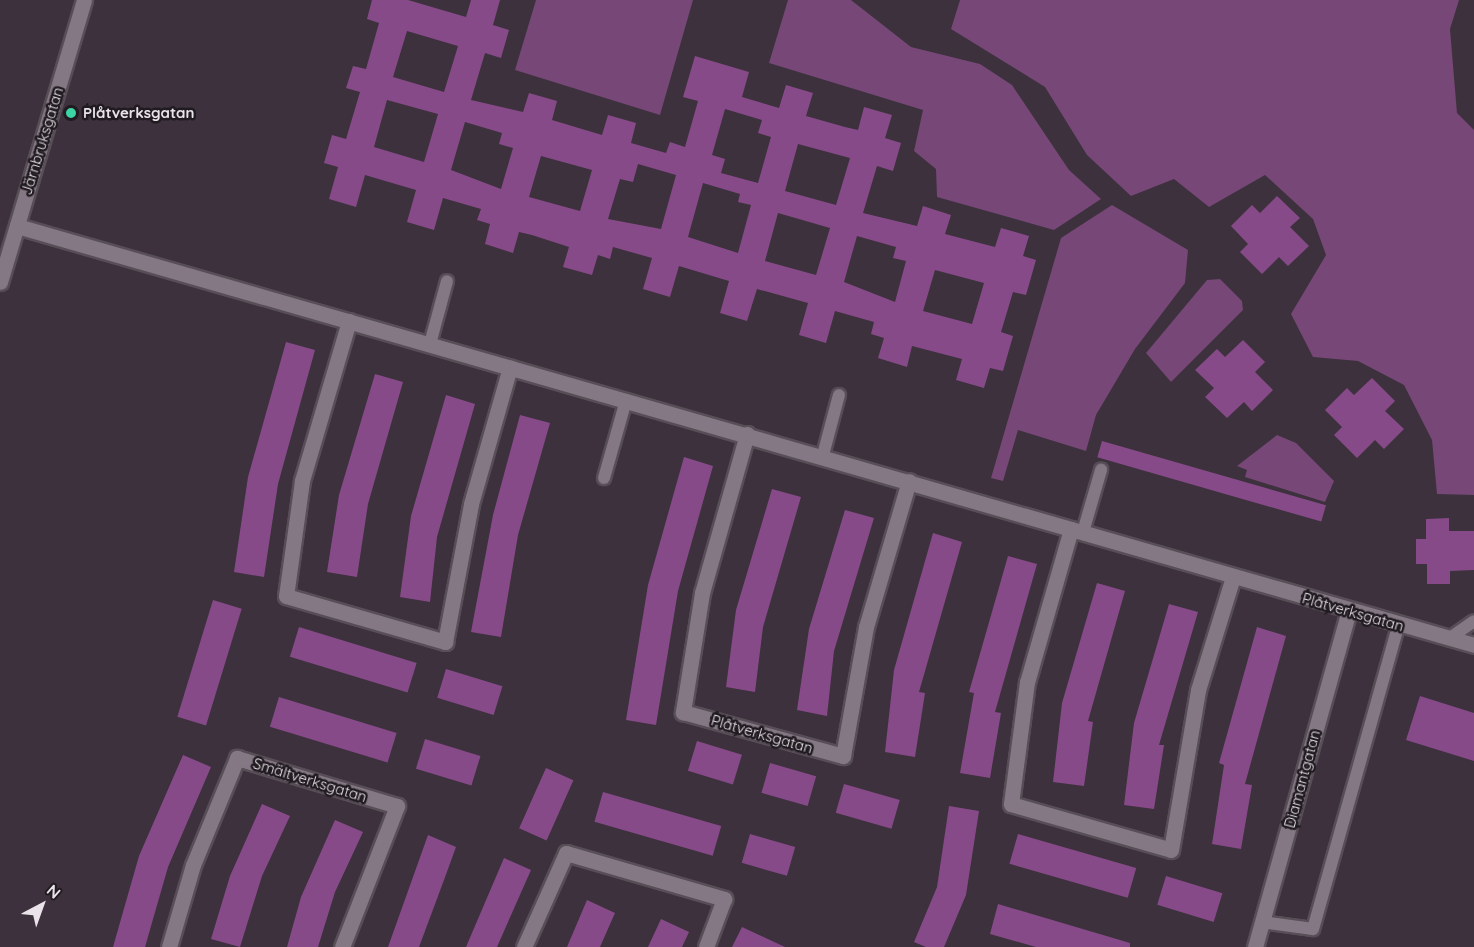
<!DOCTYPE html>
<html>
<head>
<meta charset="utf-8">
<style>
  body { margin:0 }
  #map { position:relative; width:1474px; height:947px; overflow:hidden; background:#3c313c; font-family:Quicksand,sans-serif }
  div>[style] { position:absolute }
  .green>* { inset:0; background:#764777 }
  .building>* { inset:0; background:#874a89; transform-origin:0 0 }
  .roads { filter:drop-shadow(2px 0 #574e57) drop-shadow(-2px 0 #574e57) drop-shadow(0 2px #574e57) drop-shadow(0 -2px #574e57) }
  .service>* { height:12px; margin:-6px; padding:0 6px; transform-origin:6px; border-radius:6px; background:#857885 }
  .minor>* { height:15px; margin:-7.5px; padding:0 7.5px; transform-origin:7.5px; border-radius:7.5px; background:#857885 }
  .tertiary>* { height:15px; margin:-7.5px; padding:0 7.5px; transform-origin:7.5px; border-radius:7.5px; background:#857885 }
  .dots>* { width:16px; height:16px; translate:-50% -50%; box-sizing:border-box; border:3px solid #201b20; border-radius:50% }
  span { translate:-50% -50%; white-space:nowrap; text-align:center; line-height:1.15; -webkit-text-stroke:5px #201b20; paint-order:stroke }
  .poi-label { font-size:15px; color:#eae3ea; font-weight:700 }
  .left { translate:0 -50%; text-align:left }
  .street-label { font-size:15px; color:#eae3ea }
  .north { position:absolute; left:12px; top:875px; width:60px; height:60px; -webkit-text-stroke:4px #201b20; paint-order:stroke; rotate:41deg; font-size:16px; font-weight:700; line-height:24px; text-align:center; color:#eae3ea }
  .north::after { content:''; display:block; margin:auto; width:21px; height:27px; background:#eae3ea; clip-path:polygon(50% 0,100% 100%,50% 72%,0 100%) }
</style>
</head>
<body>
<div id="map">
  <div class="green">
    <i style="clip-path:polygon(536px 0,693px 0,660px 115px,515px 70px)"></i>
    <i style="clip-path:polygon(788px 0,851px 0,911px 47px,980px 64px,1012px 85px,1069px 170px,1101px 199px,1054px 230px,937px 197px,936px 169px,914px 151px,923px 110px,769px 63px)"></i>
    <i style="clip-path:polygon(960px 0,1459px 0,1450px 29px,1457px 113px,1474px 130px,1474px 495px,1437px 494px,1432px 440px,1404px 385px,1358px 361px,1313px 357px,1291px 314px,1326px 255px,1313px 219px,1265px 175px,1209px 207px,1174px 179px,1131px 196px,1087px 155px,1045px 87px,951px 29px)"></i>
    <i style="clip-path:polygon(1112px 205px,1188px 250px,1185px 283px,1135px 349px,1096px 415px,1086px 451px,1018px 430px,1003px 481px,991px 478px,1061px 238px)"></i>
    <i style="clip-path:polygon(1220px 279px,1242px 301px,1243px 310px,1171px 382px,1146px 353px,1207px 280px)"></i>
    <i style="clip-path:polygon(1277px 435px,1296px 443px,1334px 481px,1325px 502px,1245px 477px,1247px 470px,1237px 466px)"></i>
  </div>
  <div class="building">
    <i style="clip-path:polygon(evenodd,372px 0,408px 0,466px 17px,471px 0,500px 0,493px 25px,509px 30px,501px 58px,485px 53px,471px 100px,523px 112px,529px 93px,557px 101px,552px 120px,602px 135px,608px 115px,636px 123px,631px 143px,666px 153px,670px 142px,685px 147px,698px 101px,683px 97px,695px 56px,749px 72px,742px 97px,779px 108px,786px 85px,813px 93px,806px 116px,845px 127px,858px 130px,864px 107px,892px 115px,885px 138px,901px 143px,893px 171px,877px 166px,863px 213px,917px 226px,923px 206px,951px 215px,945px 234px,995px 247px,1001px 228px,1029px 236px,1023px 256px,1036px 260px,1026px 295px,1013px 292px,1001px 332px,1013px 336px,1003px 371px,990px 368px,984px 388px,956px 380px,962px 359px,912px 346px,907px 367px,878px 358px,884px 338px,871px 334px,874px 322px,835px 311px,826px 343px,799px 335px,808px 303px,757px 289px,747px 321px,720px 313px,729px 281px,679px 266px,670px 297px,643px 289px,652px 258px,613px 247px,610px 259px,598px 255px,592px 275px,563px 267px,569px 247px,532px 235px,519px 232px,513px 253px,485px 244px,490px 224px,477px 220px,481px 209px,443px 198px,434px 230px,407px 222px,416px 190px,365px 175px,356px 207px,329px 199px,338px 167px,324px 163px,332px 135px,346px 139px,360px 92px,346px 88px,353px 66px,366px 69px,379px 23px,367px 19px,372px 0,407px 31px,458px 46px,444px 92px,393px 77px,407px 31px,372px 0,387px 100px,438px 114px,424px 162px,374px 147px,387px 100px,372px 0,725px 109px,762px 120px,758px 133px,771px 137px,758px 183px,721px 173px,725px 159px,712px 155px,725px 109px,372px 0,465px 122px,502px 133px,499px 144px,513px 148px,501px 189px,451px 170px,465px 122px,372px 0,798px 144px,850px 158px,836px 205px,785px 191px,798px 144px,372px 0,541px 156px,592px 170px,580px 211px,529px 197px,541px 156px,372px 0,638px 164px,676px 175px,661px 229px,608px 219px,620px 179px,633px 182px,638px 164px,372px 0,703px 183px,740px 194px,738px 202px,751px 205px,738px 253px,688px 237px,703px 183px,372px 0,778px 213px,830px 228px,816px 275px,765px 261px,778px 213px,372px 0,857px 236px,896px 247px,893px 258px,906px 261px,895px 302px,844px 282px,857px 236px,372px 0,935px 270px,984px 283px,972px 324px,923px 311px,935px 270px)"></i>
    <i style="clip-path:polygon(1277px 196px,1300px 218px,1290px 227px,1309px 246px,1288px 266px,1279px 257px,1262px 274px,1240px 252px,1248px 244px,1231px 226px,1252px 205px,1260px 213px)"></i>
    <i style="clip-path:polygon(1243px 340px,1265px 362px,1255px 372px,1273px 390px,1252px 411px,1244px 402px,1227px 418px,1205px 397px,1214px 388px,1195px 370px,1217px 349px,1225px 357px)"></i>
    <i style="clip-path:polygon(286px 342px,315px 350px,278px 484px,264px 577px,234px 572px,248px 477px)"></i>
    <i style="clip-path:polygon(375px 374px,403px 382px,368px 504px,357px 577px,327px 572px,339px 495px)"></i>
    <i style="clip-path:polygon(1372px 378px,1395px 401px,1385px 411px,1404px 429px,1384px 449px,1375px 440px,1357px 458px,1334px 435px,1342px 427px,1325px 410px,1347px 388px,1354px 395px)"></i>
    <i style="clip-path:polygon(446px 395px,475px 404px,437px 537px,430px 602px,400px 597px,411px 516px)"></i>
    <i style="clip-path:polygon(520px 415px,550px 423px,518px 535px,501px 637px,471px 632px,493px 515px)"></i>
    <i style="left:1102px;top:441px;width:233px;height:17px;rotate:16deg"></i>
    <i style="clip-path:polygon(684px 457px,713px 466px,678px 591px,656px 725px,626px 720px,648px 585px)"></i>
    <i style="clip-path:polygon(772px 489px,801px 497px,763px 627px,755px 692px,726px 687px,736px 610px)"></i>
    <i style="clip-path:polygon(845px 510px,874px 518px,834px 651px,827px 716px,797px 710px,809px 629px)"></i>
    <i style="clip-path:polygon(1449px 518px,1449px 531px,1474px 531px,1474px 570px,1450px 571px,1450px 584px,1427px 584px,1427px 564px,1416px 564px,1416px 539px,1426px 539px,1426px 519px)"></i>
    <i style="clip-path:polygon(933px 533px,962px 542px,919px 692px,925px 693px,915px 757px,885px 752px,894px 670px)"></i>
    <i style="clip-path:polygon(1008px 556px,1037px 564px,995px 712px,1001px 713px,990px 778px,960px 773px,974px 693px,969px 692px)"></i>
    <i style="clip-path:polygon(1097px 583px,1125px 591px,1088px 721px,1093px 722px,1084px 786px,1053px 782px,1062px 703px)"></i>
    <i style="left:213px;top:600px;width:30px;height:122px;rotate:17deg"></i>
    <i style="clip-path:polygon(1169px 604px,1198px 612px,1159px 745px,1164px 745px,1154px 809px,1124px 805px,1134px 723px)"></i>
    <i style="left:299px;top:627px;width:123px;height:31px;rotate:17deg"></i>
    <i style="clip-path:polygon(1257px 627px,1286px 636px,1245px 784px,1252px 785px,1241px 849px,1212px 844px,1224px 765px,1219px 763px)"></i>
    <i style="left:446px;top:669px;width:59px;height:30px;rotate:17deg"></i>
    <i style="clip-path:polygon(1420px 696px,1474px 713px,1474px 761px,1406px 740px)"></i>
    <i style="left:279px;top:697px;width:123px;height:31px;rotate:17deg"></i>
    <i style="left:425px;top:739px;width:58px;height:31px;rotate:17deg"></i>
    <i style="left:697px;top:741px;width:47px;height:31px;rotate:17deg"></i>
    <i style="clip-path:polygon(183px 755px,211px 767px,168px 867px,145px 947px,113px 947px,139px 856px)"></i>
    <i style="left:770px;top:763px;width:48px;height:31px;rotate:16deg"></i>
    <i style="left:546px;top:768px;width:30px;height:66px;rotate:24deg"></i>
    <i style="left:844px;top:784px;width:58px;height:30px;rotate:16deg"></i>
    <i style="left:603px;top:792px;width:123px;height:31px;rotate:16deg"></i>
    <i style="clip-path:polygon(262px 804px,290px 816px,262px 876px,240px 947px,211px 939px,230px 876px)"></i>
    <i style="clip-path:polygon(949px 806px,979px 811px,966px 895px,944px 947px,926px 947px,914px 942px,937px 887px)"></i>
    <i style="clip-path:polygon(335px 820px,363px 832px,335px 892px,318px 947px,287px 947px,301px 897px)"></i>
    <i style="left:750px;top:834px;width:47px;height:30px;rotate:16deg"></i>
    <i style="left:1018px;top:834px;width:123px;height:31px;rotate:16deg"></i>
    <i style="clip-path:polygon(428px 835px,456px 847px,444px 880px,419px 947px,388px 947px)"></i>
    <i style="clip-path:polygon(504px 858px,531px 870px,497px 947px,466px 947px)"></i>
    <i style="left:1166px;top:876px;width:59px;height:30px;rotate:17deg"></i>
    <i style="clip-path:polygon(587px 900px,615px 913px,600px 947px,567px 947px)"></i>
    <i style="clip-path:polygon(998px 904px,1130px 943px,1130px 947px,1036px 947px,990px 934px)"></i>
    <i style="clip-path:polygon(661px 919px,689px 932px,682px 947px,648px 947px)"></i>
    <i style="clip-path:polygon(742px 927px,785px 947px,732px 947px)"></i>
  </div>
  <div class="roads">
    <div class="service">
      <i style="left:430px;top:344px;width:65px;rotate:-74.9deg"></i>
      <i style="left:823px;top:455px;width:62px;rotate:-75.1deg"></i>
      <i style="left:604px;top:478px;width:81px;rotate:-74.2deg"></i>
      <i style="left:1083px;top:532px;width:65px;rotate:-73.8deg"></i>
      <i style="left:1450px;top:638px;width:29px;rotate:-35deg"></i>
      <i style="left:1262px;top:922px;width:51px;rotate:7.8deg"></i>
      <i style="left:1313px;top:929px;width:317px;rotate:-74.3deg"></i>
    </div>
    <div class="minor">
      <i style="left:17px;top:226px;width:1516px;rotate:16.04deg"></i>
      <i style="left:349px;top:321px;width:167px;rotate:106.4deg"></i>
      <i style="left:302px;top:481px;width:116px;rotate:97.9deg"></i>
      <i style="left:286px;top:596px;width:166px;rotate:16.1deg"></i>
      <i style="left:445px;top:642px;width:140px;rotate:-79.3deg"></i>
      <i style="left:471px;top:504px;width:142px;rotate:-74.1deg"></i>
      <i style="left:747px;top:434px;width:165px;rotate:105.8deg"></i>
      <i style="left:702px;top:593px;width:121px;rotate:99.1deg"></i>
      <i style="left:683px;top:712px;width:166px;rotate:15.4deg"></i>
      <i style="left:843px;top:756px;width:131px;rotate:-79.9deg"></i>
      <i style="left:866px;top:627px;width:152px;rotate:-73.6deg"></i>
      <i style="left:1071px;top:529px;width:159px;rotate:106deg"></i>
      <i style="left:1027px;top:682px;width:123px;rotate:97.5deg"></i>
      <i style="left:1011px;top:804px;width:166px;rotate:16deg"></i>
      <i style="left:1171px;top:850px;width:162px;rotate:-80.4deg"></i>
      <i style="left:1198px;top:690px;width:118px;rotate:-72.8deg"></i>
      <i style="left:169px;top:947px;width:85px;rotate:-73.7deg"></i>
      <i style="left:193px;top:865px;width:116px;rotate:-67.6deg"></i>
      <i style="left:237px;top:758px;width:167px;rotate:16.7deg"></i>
      <i style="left:397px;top:806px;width:151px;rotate:111.3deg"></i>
      <i style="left:524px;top:947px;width:103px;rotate:-65.9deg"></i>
      <i style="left:566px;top:853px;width:165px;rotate:16.2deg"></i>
      <i style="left:724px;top:899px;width:51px;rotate:110.6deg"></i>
      <i style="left:1255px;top:947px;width:349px;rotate:-74.4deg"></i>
    </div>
    <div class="tertiary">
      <i style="left:0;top:282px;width:294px;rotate:-73.4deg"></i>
    </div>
  </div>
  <div class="dots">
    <i style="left:71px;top:113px;background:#3cd4a4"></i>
  </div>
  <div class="poi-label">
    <span class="left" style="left:83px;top:113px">Plåtverksgatan</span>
  </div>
  <div class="street-label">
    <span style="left:42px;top:141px;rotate:-73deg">Järnbruksgatan</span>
    <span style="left:1353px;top:612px;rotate:16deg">Plåtverksgatan</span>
    <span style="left:762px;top:734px;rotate:16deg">Plåtverksgatan</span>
    <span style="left:1302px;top:779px;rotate:-75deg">Diamantgatan</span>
    <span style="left:310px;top:780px;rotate:17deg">Smältverksgatan</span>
  </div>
  <div class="north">N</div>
</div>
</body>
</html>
